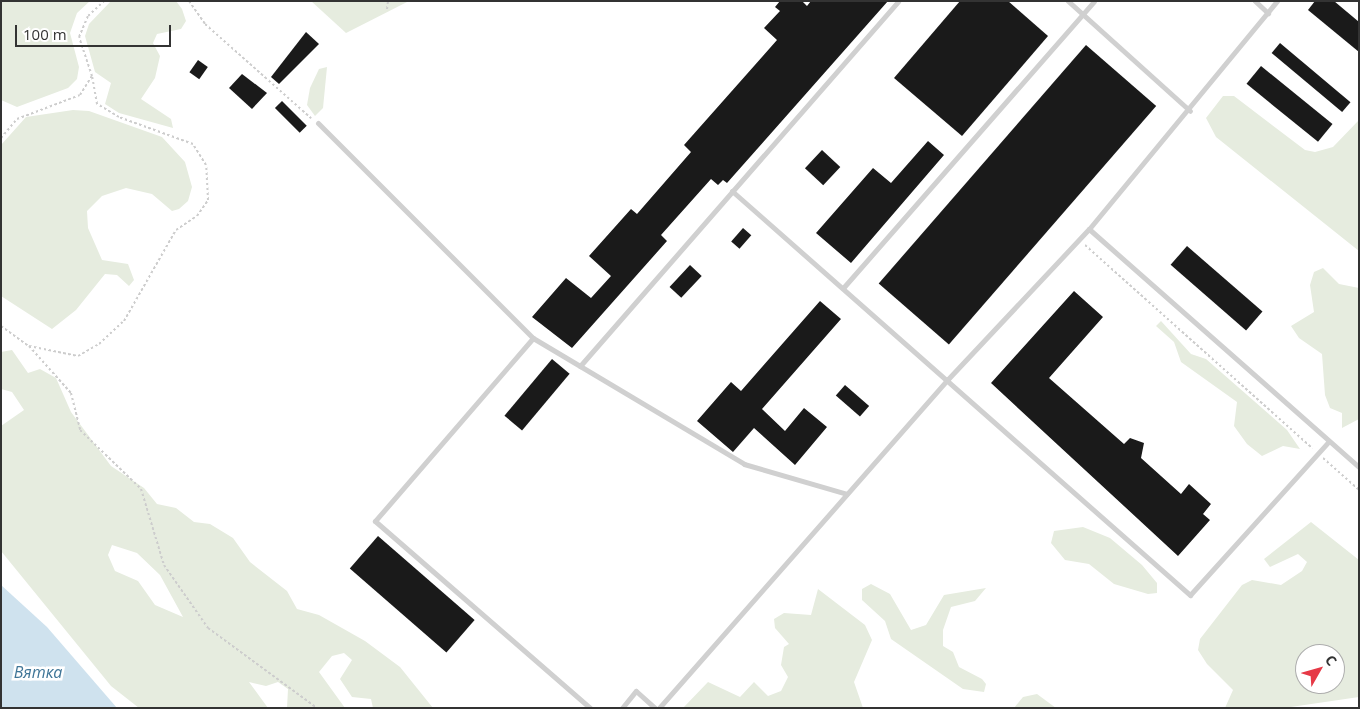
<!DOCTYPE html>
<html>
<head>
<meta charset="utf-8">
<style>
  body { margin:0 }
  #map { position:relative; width:1360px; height:709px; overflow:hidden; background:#fff; font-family:"Open Sans",sans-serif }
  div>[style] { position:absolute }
  .green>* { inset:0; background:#e6ecdf }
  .water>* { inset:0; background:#cfe2ee }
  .building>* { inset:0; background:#1a1a1a; transform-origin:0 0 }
  .path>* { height:2px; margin-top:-1px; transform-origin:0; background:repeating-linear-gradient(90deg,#cdcdcd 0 2.5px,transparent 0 5px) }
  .lane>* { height:5px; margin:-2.5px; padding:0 2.5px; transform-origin:2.5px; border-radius:2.5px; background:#d0d0d0 }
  span { translate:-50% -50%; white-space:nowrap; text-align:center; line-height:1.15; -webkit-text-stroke:5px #fff; paint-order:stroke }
  .water-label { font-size:16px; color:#3f7597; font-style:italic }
  .frame { position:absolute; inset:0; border:2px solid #333; pointer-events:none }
  .north { position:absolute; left:1295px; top:644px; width:50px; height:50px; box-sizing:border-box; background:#fff; border:1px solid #adadad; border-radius:50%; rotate:52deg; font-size:14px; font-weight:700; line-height:20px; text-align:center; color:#333 }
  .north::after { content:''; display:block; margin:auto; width:18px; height:22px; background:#e63946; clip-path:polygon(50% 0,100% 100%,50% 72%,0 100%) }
  .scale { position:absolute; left:15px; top:25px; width:156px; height:22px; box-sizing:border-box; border:2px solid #333; border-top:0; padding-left:6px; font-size:15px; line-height:18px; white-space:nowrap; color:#333; -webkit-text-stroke:4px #fff; paint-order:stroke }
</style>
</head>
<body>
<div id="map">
  <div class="green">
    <i style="clip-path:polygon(1px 1px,90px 1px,77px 13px,70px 33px,79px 67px,77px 79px,68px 88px,17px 107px,1px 100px)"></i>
    <i style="clip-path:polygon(111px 1px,176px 1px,182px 9px,186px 21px,181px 29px,157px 34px,153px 43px,160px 56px,155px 78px,141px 99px,171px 119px,173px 128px,119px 113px,105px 104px,111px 83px,95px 72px,85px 36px,89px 24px)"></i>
    <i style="clip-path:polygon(311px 1px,409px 1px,346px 33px)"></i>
    <i style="clip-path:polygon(327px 67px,323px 108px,315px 116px,307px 105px,310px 88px,319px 69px)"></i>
    <i style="clip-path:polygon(1223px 96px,1234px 96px,1305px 150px,1315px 152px,1333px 147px,1359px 120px,1359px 251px,1216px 137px,1206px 118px)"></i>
    <i style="clip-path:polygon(73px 110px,89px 111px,162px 137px,185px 162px,192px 187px,188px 201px,179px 209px,172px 211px,152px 194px,126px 188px,102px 196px,87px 211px,88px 228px,102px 260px,128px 264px,134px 280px,129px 286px,117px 275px,105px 274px,76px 310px,52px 329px,1px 296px,1px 145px,26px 117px)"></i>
    <i style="clip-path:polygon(1323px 268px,1339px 284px,1359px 288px,1359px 419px,1342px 428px,1342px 413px,1330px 408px,1325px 395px,1322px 354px,1299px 338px,1291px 326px,1314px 312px,1310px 285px,1314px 272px)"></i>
    <i style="clip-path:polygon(1161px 321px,1191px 354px,1206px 359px,1287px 430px,1300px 449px,1283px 446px,1262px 456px,1247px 444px,1234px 426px,1237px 402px,1181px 362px,1174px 342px,1156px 326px)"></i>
    <i style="clip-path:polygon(evenodd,12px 350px,28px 373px,40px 369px,56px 378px,71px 412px,111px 466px,144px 488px,157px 504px,176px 508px,194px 522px,210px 524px,233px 538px,250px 562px,287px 591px,297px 609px,319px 615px,365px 641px,400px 667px,433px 708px,373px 708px,371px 699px,352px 697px,340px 679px,352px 660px,344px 653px,332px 656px,319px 672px,345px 708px,287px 708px,288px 689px,278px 682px,266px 686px,249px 682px,268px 708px,139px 708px,111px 686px,1px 551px,1px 426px,24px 410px,12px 392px,1px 389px,1px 352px,12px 350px,112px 545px,137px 553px,160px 575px,183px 617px,155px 605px,138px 581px,115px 571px,108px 555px,112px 545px)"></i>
    <i style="clip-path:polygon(evenodd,1311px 522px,1359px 560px,1359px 697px,1284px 708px,1225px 708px,1233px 690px,1207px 664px,1198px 650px,1200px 639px,1242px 585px,1252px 580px,1281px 585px,1302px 571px,1307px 562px,1298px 554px,1270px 567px,1264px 559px,1311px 522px,1305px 654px,1335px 654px,1335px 684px,1305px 684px,1305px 654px)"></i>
    <i style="clip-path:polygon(1083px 527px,1110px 538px,1142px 565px,1157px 583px,1157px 593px,1148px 594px,1114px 584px,1089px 564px,1065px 560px,1051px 543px,1054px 531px)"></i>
    <i style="clip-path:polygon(871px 584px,890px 594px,911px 630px,926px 625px,944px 595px,986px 588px,975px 601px,951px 607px,943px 630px,943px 646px,953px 652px,959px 667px,982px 679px,986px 684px,984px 692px,963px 689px,891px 639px,885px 621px,862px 600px,862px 589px)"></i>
    <i style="clip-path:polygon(818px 589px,865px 625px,872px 640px,854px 682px,863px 708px,683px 708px,708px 682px,740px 697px,754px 682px,768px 696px,781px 691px,788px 677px,781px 665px,784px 647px,789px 644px,775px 628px,774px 619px,784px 613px,811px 615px)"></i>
    <i style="clip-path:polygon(1037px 694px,1056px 708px,1014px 708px,1023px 697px)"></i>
  </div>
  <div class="water">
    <i style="clip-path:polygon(1px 585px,47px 627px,117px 708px,1px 708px)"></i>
  </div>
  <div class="building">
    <i style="clip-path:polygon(780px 1px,802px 1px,807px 6px,811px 1px,888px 1px,727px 183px,723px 180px,718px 185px,711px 179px,661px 235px,667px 241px,572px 348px,532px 317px,566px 278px,591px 298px,611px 276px,589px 256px,631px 209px,637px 214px,691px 152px,684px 145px,777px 40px,764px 28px,780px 11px,775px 7px)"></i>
    <i style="clip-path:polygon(960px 1px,1008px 1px,1048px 36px,962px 136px,894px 78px)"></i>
    <i style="clip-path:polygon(1315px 1px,1334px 1px,1359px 22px,1359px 52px,1308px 10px)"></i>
    <i style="clip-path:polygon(306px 32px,319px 44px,279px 84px,271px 77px)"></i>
    <i style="left:1280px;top:43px;width:92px;height:13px;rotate:40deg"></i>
    <i style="left:1086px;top:45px;width:93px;height:316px;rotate:41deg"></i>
    <i style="left:198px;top:60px;width:12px;height:15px;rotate:35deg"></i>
    <i style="left:1261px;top:66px;width:92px;height:23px;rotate:39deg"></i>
    <i style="clip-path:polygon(242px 74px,267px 93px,252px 109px,229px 88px)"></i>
    <i style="left:282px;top:101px;width:35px;height:10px;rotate:45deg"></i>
    <i style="clip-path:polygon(928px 141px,944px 155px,851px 263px,816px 233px,873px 168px,891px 183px)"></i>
    <i style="left:822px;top:150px;width:25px;height:25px;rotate:43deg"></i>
    <i style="left:743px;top:228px;width:11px;height:18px;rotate:41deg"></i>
    <i style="left:1187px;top:246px;width:100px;height:25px;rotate:41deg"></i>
    <i style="left:690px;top:265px;width:16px;height:30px;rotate:43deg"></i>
    <i style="clip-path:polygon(1074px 291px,1103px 317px,1049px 378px,1124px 444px,1130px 438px,1144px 443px,1141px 458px,1181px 494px,1189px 484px,1211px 504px,1203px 514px,1210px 520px,1178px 556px,991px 383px)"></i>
    <i style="clip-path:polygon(820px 301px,841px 319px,762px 409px,785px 431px,804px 408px,827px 427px,795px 465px,754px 428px,733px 452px,697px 421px,731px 382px,741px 391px)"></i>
    <i style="left:552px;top:359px;width:23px;height:74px;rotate:40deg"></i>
    <i style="left:845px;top:385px;width:32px;height:14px;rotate:41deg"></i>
    <i style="left:378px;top:536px;width:128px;height:43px;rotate:41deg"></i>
  </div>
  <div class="path">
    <i style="left:189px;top:1px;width:28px;rotate:55deg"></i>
    <i style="left:205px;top:24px;width:142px;rotate:41.6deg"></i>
    <i style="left:387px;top:9px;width:8px;rotate:-83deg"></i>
    <i style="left:1px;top:138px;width:25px;rotate:-50deg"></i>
    <i style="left:17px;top:119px;width:67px;rotate:-20.9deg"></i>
    <i style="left:80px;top:95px;width:22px;rotate:-58deg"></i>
    <i style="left:92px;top:76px;width:41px;rotate:-108.4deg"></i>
    <i style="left:79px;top:37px;width:23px;rotate:-67deg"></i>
    <i style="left:88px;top:16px;width:22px;rotate:-43deg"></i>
    <i style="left:1085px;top:245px;width:305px;rotate:41.8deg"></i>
    <i style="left:1px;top:326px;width:34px;rotate:36deg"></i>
    <i style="left:29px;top:346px;width:63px;rotate:48.2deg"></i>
    <i style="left:71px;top:393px;width:38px;rotate:76deg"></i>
    <i style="left:80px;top:430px;width:85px;rotate:44deg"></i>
    <i style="left:141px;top:489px;width:79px;rotate:73.2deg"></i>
    <i style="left:164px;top:565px;width:77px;rotate:55.1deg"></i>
    <i style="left:208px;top:628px;width:135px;rotate:36.3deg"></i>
    <i style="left:29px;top:346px;width:50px;rotate:11.5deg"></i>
    <i style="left:78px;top:356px;width:24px;rotate:-30deg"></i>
    <i style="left:99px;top:344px;width:34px;rotate:-43deg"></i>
    <i style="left:124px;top:321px;width:105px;rotate:-60.3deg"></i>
    <i style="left:176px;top:230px;width:25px;rotate:-34deg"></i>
    <i style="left:197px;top:216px;width:19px;rotate:-55deg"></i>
    <i style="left:208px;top:200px;width:35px;rotate:-93deg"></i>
    <i style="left:206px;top:165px;width:25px;rotate:-122deg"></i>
    <i style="left:193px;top:144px;width:79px;rotate:-160deg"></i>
    <i style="left:119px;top:117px;width:26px;rotate:-149deg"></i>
    <i style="left:97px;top:104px;width:28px;rotate:-100deg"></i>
    <i style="left:1323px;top:458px;width:48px;rotate:41.6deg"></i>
  </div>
  <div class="lane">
    <i style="left:1068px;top:1px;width:164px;rotate:42deg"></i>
    <i style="left:1255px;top:1px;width:18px;rotate:43deg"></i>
    <i style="left:318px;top:123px;width:304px;rotate:45deg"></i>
    <i style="left:533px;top:338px;width:246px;rotate:30.8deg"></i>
    <i style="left:744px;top:464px;width:107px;rotate:16.2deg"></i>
    <i style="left:732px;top:191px;width:611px;rotate:41.42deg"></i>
    <i style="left:1190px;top:595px;width:207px;rotate:-47.9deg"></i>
    <i style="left:1089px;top:229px;width:360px;rotate:41.4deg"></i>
    <i style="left:843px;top:288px;width:381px;rotate:-48.8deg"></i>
    <i style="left:533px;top:338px;width:242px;rotate:130.8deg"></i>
    <i style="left:375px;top:521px;width:285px;rotate:41deg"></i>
    <i style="left:580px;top:366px;width:484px;rotate:-48.9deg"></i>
    <i style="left:622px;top:708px;width:22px;rotate:-51deg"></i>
    <i style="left:636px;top:691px;width:25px;rotate:42deg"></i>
    <i style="left:659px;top:708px;width:438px;rotate:-48.7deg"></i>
    <i style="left:948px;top:379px;width:206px;rotate:-46.8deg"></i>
    <i style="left:1089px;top:229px;width:296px;rotate:-50.5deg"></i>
  </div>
  <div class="water-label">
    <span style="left:38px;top:672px">Вятка</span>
  </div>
  <div class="frame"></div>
  <div class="north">С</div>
  <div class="scale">100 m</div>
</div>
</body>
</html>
